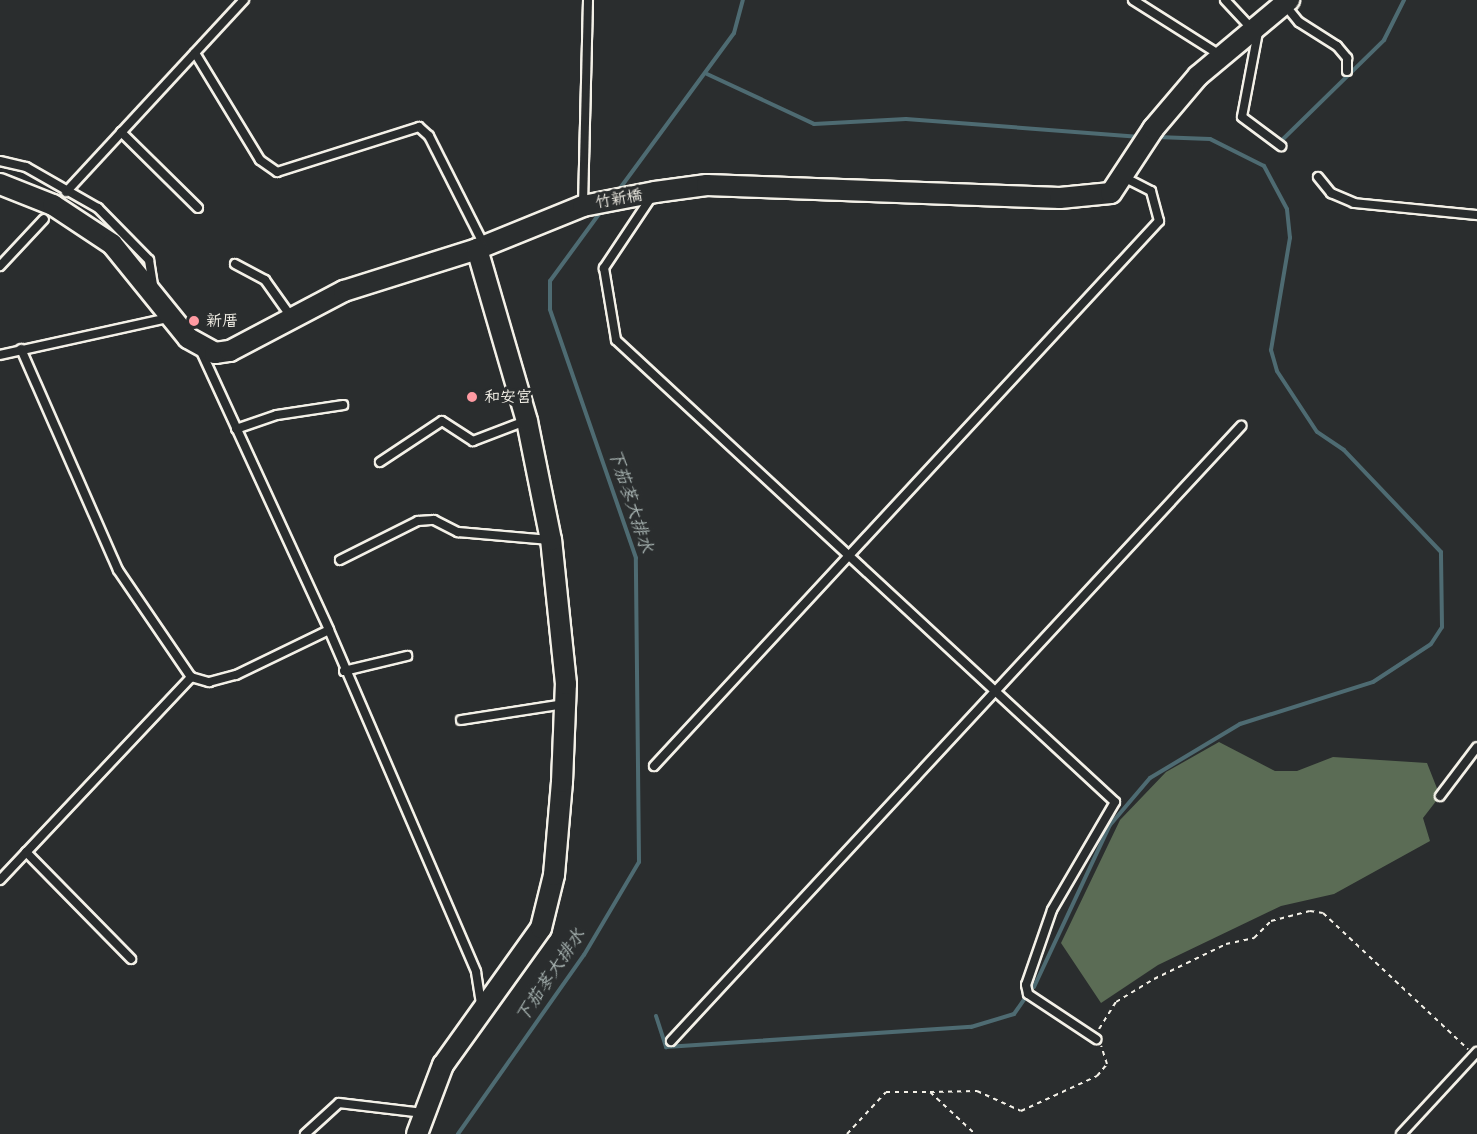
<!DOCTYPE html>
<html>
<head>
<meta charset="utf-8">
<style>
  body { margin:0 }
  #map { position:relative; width:1477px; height:1134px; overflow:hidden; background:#2a2d2e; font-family:Pangolin,"LXGW WenKai TC",sans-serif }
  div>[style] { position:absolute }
  .green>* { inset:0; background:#5b6c55 }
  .stream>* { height:4px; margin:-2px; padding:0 2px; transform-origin:2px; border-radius:2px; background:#4e6b72 }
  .path>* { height:2px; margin-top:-1px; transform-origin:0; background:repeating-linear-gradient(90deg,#f4f1e8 0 4.5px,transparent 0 9px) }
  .roads { filter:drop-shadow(2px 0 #f4f1e8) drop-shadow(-2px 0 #f4f1e8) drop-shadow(0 2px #f4f1e8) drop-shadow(0 -2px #f4f1e8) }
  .service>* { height:8px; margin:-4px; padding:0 4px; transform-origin:4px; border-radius:4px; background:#2a2d2e }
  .tertiary>* { height:20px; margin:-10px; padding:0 10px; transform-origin:10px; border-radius:10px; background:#2a2d2e }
  .dots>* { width:16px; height:16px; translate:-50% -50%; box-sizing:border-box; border:3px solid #2a2d2e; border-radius:50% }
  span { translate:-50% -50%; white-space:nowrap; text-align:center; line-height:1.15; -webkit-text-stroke:6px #2a2d2e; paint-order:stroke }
  .street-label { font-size:16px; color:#f4f1e8 }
  .poi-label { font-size:16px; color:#f4f1e8 }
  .left { translate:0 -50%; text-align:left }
  .water-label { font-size:18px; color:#a9b5b3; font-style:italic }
</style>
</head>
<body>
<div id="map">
  <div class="green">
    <i style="clip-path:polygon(1219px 742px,1275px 771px,1297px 771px,1333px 757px,1427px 763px,1440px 796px,1423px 818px,1430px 841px,1334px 894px,1281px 906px,1158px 965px,1101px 1003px,1061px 943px,1120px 820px,1166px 772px)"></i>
  </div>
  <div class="stream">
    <i style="left:707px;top:74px;width:118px;rotate:25deg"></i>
    <i style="left:814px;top:124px;width:92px;rotate:-3.1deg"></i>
    <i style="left:906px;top:119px;width:235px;rotate:4.4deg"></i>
    <i style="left:1280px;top:142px;width:146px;rotate:-44.4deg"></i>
    <i style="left:1384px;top:40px;width:45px;rotate:-63.4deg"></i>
    <i style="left:618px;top:191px;width:196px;rotate:-53.7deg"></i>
    <i style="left:734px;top:33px;width:34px;rotate:-75deg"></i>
    <i style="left:1034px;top:987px;width:179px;rotate:-64.9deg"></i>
    <i style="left:1110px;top:825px;width:62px;rotate:-49.6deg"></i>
    <i style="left:1150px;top:778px;width:105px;rotate:-31deg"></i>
    <i style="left:1240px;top:724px;width:139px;rotate:-17.5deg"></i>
    <i style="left:1373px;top:682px;width:69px;rotate:-33.2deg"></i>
    <i style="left:1431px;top:644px;width:20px;rotate:-57deg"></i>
    <i style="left:1442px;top:627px;width:75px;rotate:-90.8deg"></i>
    <i style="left:1441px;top:552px;width:141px;rotate:-133.6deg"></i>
    <i style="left:1344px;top:450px;width:32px;rotate:-146deg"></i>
    <i style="left:1317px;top:432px;width:73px;rotate:-123.3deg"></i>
    <i style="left:1277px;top:371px;width:22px;rotate:-106deg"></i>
    <i style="left:1271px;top:350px;width:114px;rotate:-80.4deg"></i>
    <i style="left:1290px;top:238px;width:29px;rotate:-96deg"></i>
    <i style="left:1287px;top:209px;width:49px;rotate:-118.1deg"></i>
    <i style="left:1264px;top:166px;width:60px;rotate:-153.4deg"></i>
    <i style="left:1210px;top:139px;width:53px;rotate:-177.8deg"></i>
    <i style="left:656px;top:1016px;width:33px;rotate:72deg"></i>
    <i style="left:666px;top:1047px;width:306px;rotate:-3.8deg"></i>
    <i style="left:971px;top:1027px;width:45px;rotate:-16.8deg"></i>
    <i style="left:1014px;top:1014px;width:19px;rotate:-55deg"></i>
    <i style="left:458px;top:1134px;width:219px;rotate:-54.9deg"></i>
    <i style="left:584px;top:955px;width:108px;rotate:-59.4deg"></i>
    <i style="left:639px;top:862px;width:304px;rotate:-90.6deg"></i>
    <i style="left:636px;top:558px;width:263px;rotate:-109.1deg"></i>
    <i style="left:550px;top:309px;width:28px;rotate:-90deg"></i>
    <i style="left:550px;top:281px;width:88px;rotate:-53.8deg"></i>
  </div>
  <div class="path">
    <i style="left:1099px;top:1029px;width:32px;rotate:-58deg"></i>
    <i style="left:1116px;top:1002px;width:44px;rotate:-31.2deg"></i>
    <i style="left:1154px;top:979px;width:80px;rotate:-25.9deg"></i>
    <i style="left:1226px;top:944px;width:29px;rotate:-12deg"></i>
    <i style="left:1254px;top:938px;width:24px;rotate:-45deg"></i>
    <i style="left:1271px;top:921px;width:40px;rotate:-14.4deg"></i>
    <i style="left:1310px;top:911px;width:13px;rotate:9deg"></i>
    <i style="left:1323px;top:913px;width:199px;rotate:43.2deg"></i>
    <i style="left:930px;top:1092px;width:47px;rotate:-1.2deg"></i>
    <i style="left:977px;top:1091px;width:48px;rotate:24.4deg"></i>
    <i style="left:1021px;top:1111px;width:84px;rotate:-24.7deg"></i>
    <i style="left:1097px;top:1076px;width:16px;rotate:-50deg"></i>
    <i style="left:1107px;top:1064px;width:19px;rotate:-108deg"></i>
    <i style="left:847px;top:1134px;width:57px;rotate:-47.1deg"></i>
    <i style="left:886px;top:1092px;width:44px"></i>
    <i style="left:930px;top:1092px;width:62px;rotate:43deg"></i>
  </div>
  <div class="roads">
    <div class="service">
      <i style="left:1133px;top:0;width:103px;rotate:32.3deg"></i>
      <i style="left:1225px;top:0;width:40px;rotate:47deg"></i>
      <i style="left:1285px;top:5px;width:22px;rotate:51deg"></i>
      <i style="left:1299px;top:22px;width:45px;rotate:32.3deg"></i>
      <i style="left:1337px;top:46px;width:16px;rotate:50deg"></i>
      <i style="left:1347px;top:58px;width:13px;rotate:90deg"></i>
      <i style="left:1258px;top:32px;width:86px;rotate:100.7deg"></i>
      <i style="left:1242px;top:117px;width:49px;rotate:36.6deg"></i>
      <i style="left:195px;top:53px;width:125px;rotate:58.7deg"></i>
      <i style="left:260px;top:160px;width:21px;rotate:35deg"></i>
      <i style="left:277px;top:172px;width:149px;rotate:-17.6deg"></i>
      <i style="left:419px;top:127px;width:13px;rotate:42deg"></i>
      <i style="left:429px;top:136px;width:122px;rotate:63.2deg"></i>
      <i style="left:121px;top:132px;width:108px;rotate:44.6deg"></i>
      <i style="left:0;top:161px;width:27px;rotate:13deg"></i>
      <i style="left:26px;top:167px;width:83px;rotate:29.7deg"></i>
      <i style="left:98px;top:208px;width:73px;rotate:45.6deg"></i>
      <i style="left:149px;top:260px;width:25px;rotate:81deg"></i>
      <i style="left:1318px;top:177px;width:21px;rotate:51deg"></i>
      <i style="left:1331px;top:193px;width:25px;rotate:23deg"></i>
      <i style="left:1354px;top:203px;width:124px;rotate:5.6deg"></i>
      <i style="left:66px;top:192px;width:262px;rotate:-47.2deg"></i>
      <i style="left:652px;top:196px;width:87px;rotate:123.7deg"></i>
      <i style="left:604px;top:268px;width:73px;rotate:80.5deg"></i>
      <i style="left:616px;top:340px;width:680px;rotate:42.8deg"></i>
      <i style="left:1115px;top:802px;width:125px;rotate:120.3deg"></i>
      <i style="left:1052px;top:910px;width:79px;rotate:109.1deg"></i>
      <i style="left:1026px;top:985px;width:9px;rotate:77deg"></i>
      <i style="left:1028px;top:994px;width:82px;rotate:33.5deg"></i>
      <i style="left:583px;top:205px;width:205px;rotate:-88.6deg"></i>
      <i style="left:235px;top:264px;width:34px;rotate:28deg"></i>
      <i style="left:265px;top:280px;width:47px;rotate:54.6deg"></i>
      <i style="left:0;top:266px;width:64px;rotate:-46.9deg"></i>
      <i style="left:21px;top:349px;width:241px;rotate:66.3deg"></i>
      <i style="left:118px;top:570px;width:130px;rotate:55.7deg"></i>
      <i style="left:191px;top:677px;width:19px;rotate:16deg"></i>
      <i style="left:209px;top:682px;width:28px;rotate:-15deg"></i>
      <i style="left:236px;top:675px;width:103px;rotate:-25.8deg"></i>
      <i style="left:200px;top:349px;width:309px;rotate:65.3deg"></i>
      <i style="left:329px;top:630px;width:372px;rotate:66.7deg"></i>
      <i style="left:476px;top:972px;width:33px;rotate:81deg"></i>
      <i style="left:0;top:355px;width:172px;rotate:-12.4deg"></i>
      <i style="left:236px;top:429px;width:43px;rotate:-18.9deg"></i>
      <i style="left:277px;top:415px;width:67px;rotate:-8.6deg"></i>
      <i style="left:380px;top:462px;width:74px;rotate:-33.5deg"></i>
      <i style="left:442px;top:421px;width:37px;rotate:33deg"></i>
      <i style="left:473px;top:441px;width:56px;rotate:-21deg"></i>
      <i style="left:340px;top:560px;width:87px;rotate:-26.6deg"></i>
      <i style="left:418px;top:521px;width:16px;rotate:-4deg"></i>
      <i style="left:434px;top:520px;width:27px;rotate:27deg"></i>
      <i style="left:458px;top:532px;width:92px;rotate:5deg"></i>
      <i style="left:344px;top:671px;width:65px;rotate:-13.4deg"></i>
      <i style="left:461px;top:720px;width:104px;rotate:-8.8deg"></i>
      <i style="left:654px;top:766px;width:743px;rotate:-47.18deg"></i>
      <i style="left:1159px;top:221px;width:31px;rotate:-105deg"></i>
      <i style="left:1151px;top:191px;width:29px;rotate:-153deg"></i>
      <i style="left:1440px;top:796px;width:61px;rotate:-52.9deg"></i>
      <i style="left:26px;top:852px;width:150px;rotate:45.5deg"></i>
      <i style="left:0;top:880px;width:279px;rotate:-46.7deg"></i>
      <i style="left:671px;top:1041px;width:839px;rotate:-47.17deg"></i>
      <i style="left:305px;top:1134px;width:46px;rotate:-42.4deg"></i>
      <i style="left:339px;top:1103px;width:85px;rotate:6.8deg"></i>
      <i style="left:1401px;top:1134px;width:112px;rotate:-47.2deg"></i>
    </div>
    <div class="tertiary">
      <i style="left:0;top:184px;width:57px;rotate:21.6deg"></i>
      <i style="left:53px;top:205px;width:71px;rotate:33.5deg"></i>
      <i style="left:112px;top:244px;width:121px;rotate:51deg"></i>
      <i style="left:188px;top:338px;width:31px;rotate:29deg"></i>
      <i style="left:215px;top:353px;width:15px;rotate:-8deg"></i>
      <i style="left:230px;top:351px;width:129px;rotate:-27.8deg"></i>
      <i style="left:344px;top:291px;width:139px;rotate:-17.5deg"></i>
      <i style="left:477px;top:249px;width:114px;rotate:-22.1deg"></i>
      <i style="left:583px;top:206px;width:73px;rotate:-11deg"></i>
      <i style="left:655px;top:192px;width:52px;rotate:-7.7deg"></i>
      <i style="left:707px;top:185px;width:353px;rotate:2.1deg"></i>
      <i style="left:1060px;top:198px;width:51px;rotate:-5.6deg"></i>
      <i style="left:1111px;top:193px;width:77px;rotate:-56.7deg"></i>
      <i style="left:1153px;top:129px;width:70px;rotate:-49.7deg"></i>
      <i style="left:1198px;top:76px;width:119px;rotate:-39.9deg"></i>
      <i style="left:417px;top:1134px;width:74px;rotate:-69.4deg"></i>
      <i style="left:443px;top:1065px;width:168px;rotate:-54.4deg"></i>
      <i style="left:541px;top:928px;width:55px;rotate:-76.2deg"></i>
      <i style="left:554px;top:875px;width:93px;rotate:-85.1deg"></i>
      <i style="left:562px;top:782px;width:98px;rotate:-87.7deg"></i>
      <i style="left:566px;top:684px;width:145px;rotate:-95.9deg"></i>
      <i style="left:551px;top:540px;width:121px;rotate:-101.4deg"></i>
      <i style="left:527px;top:421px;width:179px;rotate:-106.2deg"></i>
    </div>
  </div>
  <div class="dots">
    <i style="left:194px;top:321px;background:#ff9aa2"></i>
    <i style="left:472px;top:397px;background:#ff9aa2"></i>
  </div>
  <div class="street-label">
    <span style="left:619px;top:199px;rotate:-10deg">竹新橋</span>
  </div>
  <div class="poi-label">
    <span class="left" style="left:206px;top:321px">新厝</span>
    <span class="left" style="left:484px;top:397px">和安宮</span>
  </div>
  <div class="water-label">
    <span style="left:630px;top:501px;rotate:72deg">下茄苳大排水</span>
    <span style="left:551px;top:976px;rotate:-56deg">下茄苳大排水</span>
  </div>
</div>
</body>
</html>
